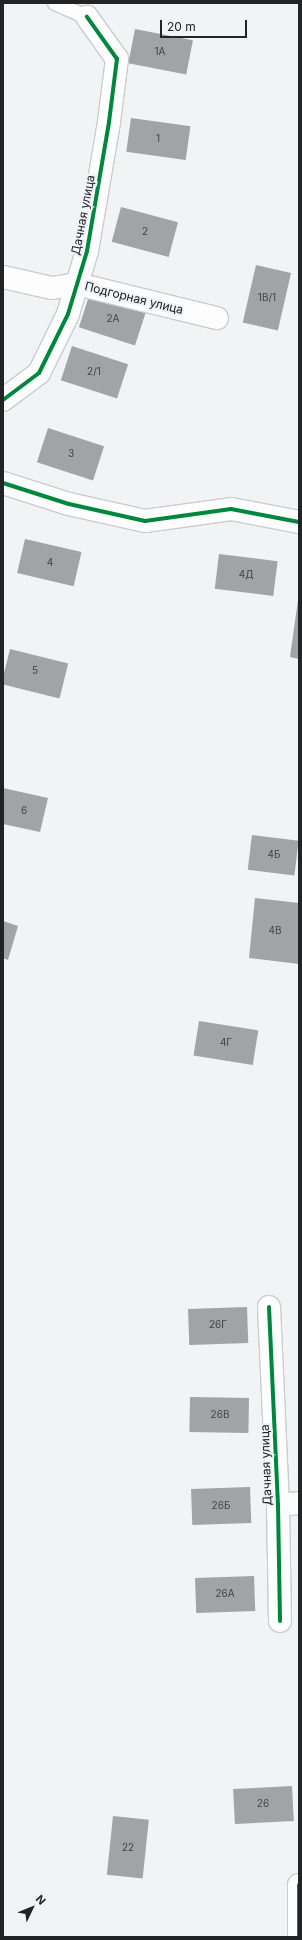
<!DOCTYPE html>
<html>
<head>
<meta charset="utf-8">
<style>
  body { margin:0 }
  #map { position:relative; width:302px; height:1940px; overflow:hidden; background:#f1f3f5; font-family:Inter,sans-serif }
  div>[style] { position:absolute }
  .building>* { inset:0; background:#a1a3a4; transform-origin:0 0 }
  .roads { filter:drop-shadow(1px 0 #caccce) drop-shadow(-1px 0 #caccce) drop-shadow(0 1px #caccce) drop-shadow(0 -1px #caccce) }
  .lane>* { height:14px; margin:-7px; padding:0 7px; transform-origin:7px; border-radius:7px; background:#fdfdfe }
  .street>* { height:22px; margin:-11px; padding:0 11px; transform-origin:11px; border-radius:11px; background:#fdfdfe }
  .cycleway>* { height:4px; margin:-2px; padding:0 2px; transform-origin:2px; border-radius:2px; background:#00873e }
  span { translate:-50% -50%; white-space:nowrap; text-align:center; line-height:1.15; -webkit-text-stroke:4px #eff3f7; paint-order:stroke }
  .number-label { font-size:10px; color:#424345 }
  .number-label span { -webkit-text-stroke-width:0 }
  .street-label { font-size:12px; color:#222325 }
  .frame { position:absolute; inset:0; border:4px solid #222325; pointer-events:none }
  .north { position:absolute; left:12px; top:1888px; width:40px; height:40px; -webkit-text-stroke:3px #eff3f7; paint-order:stroke; rotate:47deg; font-size:11px; font-weight:700; line-height:16px; text-align:center; color:#222325 }
  .north::after { content:''; display:block; margin:auto; width:14px; height:18px; background:#222325; clip-path:polygon(50% 0,100% 100%,50% 72%,0 100%) }
  .scale { position:absolute; left:160px; top:20px; width:87px; height:18px; box-sizing:border-box; border:2px solid #222325; border-top:0; padding-left:5px; font-size:12px; line-height:14px; white-space:nowrap; color:#222325; -webkit-text-stroke:3px #eff3f7; paint-order:stroke }
</style>
</head>
<body>
<div id="map">
  <div class="building">
    <i style="left:135px;top:29px;width:59px;height:35px;rotate:11deg"></i>
    <i style="left:131px;top:118px;width:60px;height:34px;rotate:8deg"></i>
    <i style="left:121px;top:207px;width:59px;height:36px;rotate:15deg"></i>
    <i style="left:256px;top:265px;width:36px;height:59px;rotate:13deg"></i>
    <i style="left:90px;top:293px;width:59px;height:36px;rotate:18deg"></i>
    <i style="left:72px;top:346px;width:59px;height:36px;rotate:18deg"></i>
    <i style="left:48px;top:428px;width:59px;height:36px;rotate:18deg"></i>
    <i style="left:25px;top:539px;width:58px;height:35px;rotate:13deg"></i>
    <i style="left:219px;top:554px;width:59px;height:35px;rotate:7deg"></i>
    <i style="clip-path:polygon(298px 600px,299px 600px,299px 659px,290px 657px)"></i>
    <i style="left:10px;top:649px;width:60px;height:36px;rotate:14deg"></i>
    <i style="clip-path:polygon(3px 788px,48px 798px,40px 832px,3px 824px)"></i>
    <i style="left:252px;top:835px;width:47px;height:35px;rotate:7deg"></i>
    <i style="clip-path:polygon(255px 898px,299px 903px,299px 964px,249px 958px)"></i>
    <i style="clip-path:polygon(3px 921px,18px 926px,8px 960px,3px 958px)"></i>
    <i style="left:199px;top:1021px;width:60px;height:35px;rotate:9deg"></i>
    <i style="left:247px;top:1307px;width:36px;height:59px;rotate:88deg"></i>
    <i style="left:190px;top:1397px;width:59px;height:35px;rotate:1deg"></i>
    <i style="left:250px;top:1487px;width:36px;height:59px;rotate:88deg"></i>
    <i style="left:254px;top:1576px;width:35px;height:59px;rotate:88deg"></i>
    <i style="left:292px;top:1786px;width:35px;height:59px;rotate:87deg"></i>
    <i style="left:113px;top:1816px;width:36px;height:59px;rotate:6deg"></i>
  </div>
  <div class="roads">
    <div class="lane">
      <i style="left:55px;top:3px;width:35px;rotate:24deg"></i>
    </div>
    <div class="street">
      <i style="left:3px;top:277px;width:50px;rotate:12.7deg"></i>
      <i style="left:52px;top:288px;width:25px;rotate:-9deg"></i>
      <i style="left:77px;top:284px;width:144px;rotate:13.7deg"></i>
      <i style="left:3px;top:400px;width:45px;rotate:-36.9deg"></i>
      <i style="left:39px;top:373px;width:66px;rotate:-63.8deg"></i>
      <i style="left:68px;top:314px;width:66px;rotate:-73.2deg"></i>
      <i style="left:87px;top:251px;width:131px;rotate:-80.3deg"></i>
      <i style="left:109px;top:122px;width:64px;rotate:-82.8deg"></i>
      <i style="left:117px;top:59px;width:52px;rotate:-125.5deg"></i>
      <i style="left:3px;top:483px;width:69px;rotate:17.7deg"></i>
      <i style="left:69px;top:504px;width:78px;rotate:12.6deg"></i>
      <i style="left:145px;top:521px;width:87px;rotate:-7.9deg"></i>
      <i style="left:231px;top:509px;width:69px;rotate:10.8deg"></i>
      <i style="left:269px;top:1307px;width:198px;rotate:87.4deg"></i>
      <i style="left:278px;top:1505px;width:116px;rotate:89deg"></i>
      <i style="left:278px;top:1505px;width:21px;rotate:-5deg"></i>
      <i style="left:299px;top:1937px;width:52px;rotate:-90deg"></i>
    </div>
  </div>
  <div class="cycleway">
    <i style="left:3px;top:400px;width:45px;rotate:-36.9deg"></i>
    <i style="left:39px;top:373px;width:66px;rotate:-63.8deg"></i>
    <i style="left:68px;top:314px;width:66px;rotate:-73.2deg"></i>
    <i style="left:87px;top:251px;width:131px;rotate:-80.3deg"></i>
    <i style="left:109px;top:122px;width:64px;rotate:-82.8deg"></i>
    <i style="left:117px;top:59px;width:52px;rotate:-125.5deg"></i>
    <i style="left:3px;top:483px;width:69px;rotate:17.7deg"></i>
    <i style="left:69px;top:504px;width:78px;rotate:12.6deg"></i>
    <i style="left:145px;top:521px;width:87px;rotate:-7.9deg"></i>
    <i style="left:231px;top:509px;width:69px;rotate:10.8deg"></i>
    <i style="left:269px;top:1307px;width:198px;rotate:87.4deg"></i>
    <i style="left:278px;top:1505px;width:116px;rotate:89deg"></i>
    <i style="left:299px;top:1937px;width:52px;rotate:-90deg"></i>
  </div>
  <div class="number-label">
    <span style="left:160px;top:52px">1А</span>
    <span style="left:158px;top:139px">1</span>
    <span style="left:145px;top:232px">2</span>
    <span style="left:267px;top:298px">1В/1</span>
    <span style="left:113px;top:319px">2А</span>
    <span style="left:94px;top:372px">2/1</span>
    <span style="left:71px;top:454px">3</span>
    <span style="left:50px;top:563px">4</span>
    <span style="left:246px;top:575px">4Д</span>
    <span style="left:35px;top:671px">5</span>
    <span style="left:24px;top:811px">6</span>
    <span style="left:274px;top:855px">4Б</span>
    <span style="left:275px;top:931px">4В</span>
    <span style="left:226px;top:1043px">4Г</span>
    <span style="left:218px;top:1325px">26Г</span>
    <span style="left:220px;top:1415px">26В</span>
    <span style="left:221px;top:1506px">26Б</span>
    <span style="left:225px;top:1594px">26А</span>
    <span style="left:263px;top:1804px">26</span>
    <span style="left:128px;top:1848px">22</span>
  </div>
  <div class="street-label">
    <span style="left:83px;top:215px;rotate:-79deg">Дачная улица</span>
    <span style="left:134px;top:298px;rotate:14deg">Подгорная улица</span>
    <span style="left:266px;top:1465px;rotate:-92deg">Дачная улица</span>
  </div>
  <div class="frame"></div>
  <div class="north">N</div>
  <div class="scale">20 m</div>
</div>
</body>
</html>
